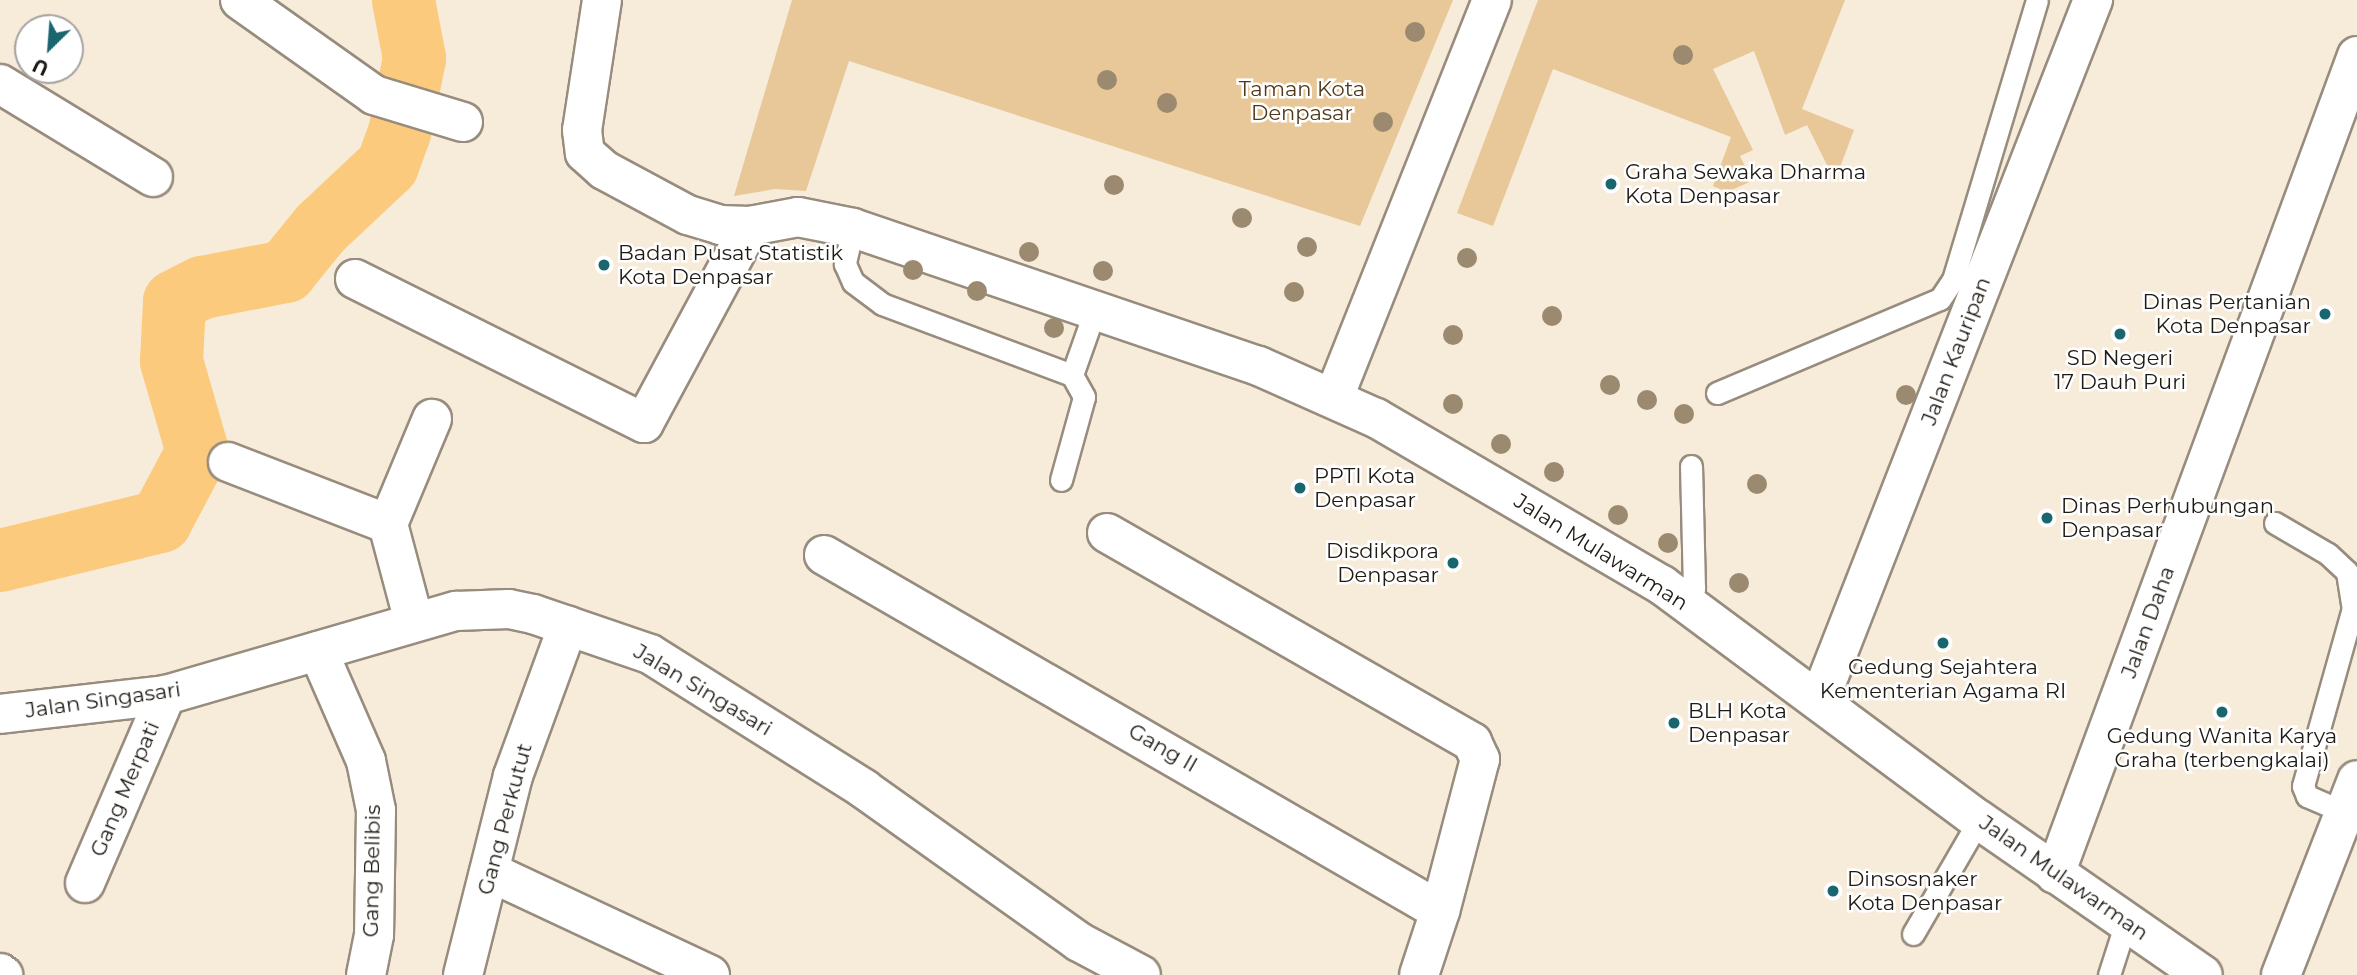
<!DOCTYPE html>
<html>
<head>
<meta charset="utf-8">
<style>
  body { margin:0 }
  #map { position:relative; width:2357px; height:975px; overflow:hidden; background:#f7ebda; font-family:Montserrat,sans-serif }
  div>[style] { position:absolute }
  .green>* { inset:0; background:#e8c898 }
  .river>* { height:63px; margin:-31.5px; padding:0 31.5px; transform-origin:31.5px; border-radius:31.5px; background:#fbca7d }
  .roads { filter:drop-shadow(2px 0 #978c7d) drop-shadow(-2px 0 #978c7d) drop-shadow(0 2px #978c7d) drop-shadow(0 -2px #978c7d) }
  .lane>* { height:21px; margin:-10.5px; padding:0 10.5px; transform-origin:10.5px; border-radius:10.5px; background:#fff }
  .street>* { height:38px; margin:-19px; padding:0 19px; transform-origin:19px; border-radius:19px; background:#fff }
  .secondary>* { height:38px; margin:-19px; padding:0 19px; transform-origin:19px; border-radius:19px; background:#fff }
  .trees>* { width:20px; height:20px; margin:-10px; border-radius:50%; background:#9b8a70 }
  .dots>* { width:19px; height:19px; translate:-50% -50%; box-sizing:border-box; border:4px solid #fff; border-radius:50% }
  span { translate:-50% -50%; white-space:nowrap; text-align:center; line-height:1.15; -webkit-text-stroke:5px #fff; paint-order:stroke }
  .park-label { font-size:21px; color:#4f3b1a }
  .poi-label { font-size:21px; color:#1e1a14 }
  .left { translate:0 -50%; text-align:left }
  .right { translate:-100% -50%; text-align:right }
  .street-label { font-size:21px; color:#1e1a14 }
  .north { position:absolute; left:14px; top:14px; width:70px; height:70px; box-sizing:border-box; background:#fff; border:2px solid #a5a3a1; border-radius:50%; rotate:205deg; font-size:19px; font-weight:700; line-height:28px; text-align:center; color:#1e1a14 }
  .north::after { content:''; display:block; margin:auto; width:24px; height:32px; background:#1a666f; clip-path:polygon(50% 0,100% 100%,50% 72%,0 100%) }
</style>
</head>
<body>
<div id="map">
  <div class="green">
    <i style="clip-path:polygon(792px 0,1453px 0,1360px 226px,849px 61px,806px 191px,775px 189px,734px 196px)"></i>
    <i style="clip-path:polygon(1538px 0,1845px 0,1802px 109px,1854px 130px,1839px 170px,1827px 165px,1807px 125px,1785px 135px,1754px 51px,1713px 69px,1753px 150px,1740px 156px,1752px 181px,1727px 192px,1713px 186px,1731px 137px,1553px 69px,1493px 226px,1457px 213px)"></i>
  </div>
  <div class="river">
    <i style="left:0;top:560px;width:165px;rotate:-13.7deg"></i>
    <i style="left:160px;top:521px;width:79px;rotate:-62.1deg"></i>
    <i style="left:197px;top:451px;width:94px;rotate:-106.1deg"></i>
    <i style="left:171px;top:361px;width:60px;rotate:-87.1deg"></i>
    <i style="left:174px;top:301px;width:31px;rotate:-27deg"></i>
    <i style="left:202px;top:287px;width:85px;rotate:-10.9deg"></i>
    <i style="left:285px;top:271px;width:55px;rotate:-50.9deg"></i>
    <i style="left:320px;top:228px;width:92px;rotate:-43.2deg"></i>
    <i style="left:387px;top:165px;width:35px;rotate:-70deg"></i>
    <i style="left:399px;top:132px;width:76px;rotate:-78.5deg"></i>
    <i style="left:414px;top:58px;width:59px;rotate:-100.7deg"></i>
  </div>
  <div class="roads">
    <div class="lane">
      <i style="left:853px;top:228px;width:37px;rotate:103deg"></i>
      <i style="left:845px;top:264px;width:20px;rotate:66deg"></i>
      <i style="left:853px;top:282px;width:36px;rotate:37deg"></i>
      <i style="left:882px;top:304px;width:203px;rotate:20.5deg"></i>
      <i style="left:1072px;top:375px;width:25px;rotate:61deg"></i>
      <i style="left:1084px;top:397px;width:86px;rotate:105.5deg"></i>
      <i style="left:1072px;top:375px;width:69px;rotate:-70.5deg"></i>
      <i style="left:1717px;top:393px;width:242px;rotate:-22.9deg"></i>
      <i style="left:1940px;top:299px;width:23px;rotate:-56deg"></i>
      <i style="left:1953px;top:280px;width:292px;rotate:-73.3deg"></i>
      <i style="left:2275px;top:523px;width:61px;rotate:30.3deg"></i>
      <i style="left:2328px;top:554px;width:26px;rotate:43deg"></i>
      <i style="left:2347px;top:572px;width:36px;rotate:81deg"></i>
      <i style="left:2353px;top:608px;width:185px;rotate:105.7deg"></i>
      <i style="left:2303px;top:786px;width:11px;rotate:68deg"></i>
      <i style="left:2307px;top:796px;width:40px;rotate:23.4deg"></i>
      <i style="left:1689px;top:606px;width:19px;rotate:-74deg"></i>
      <i style="left:1694px;top:588px;width:122px;rotate:-91.4deg"></i>
      <i style="left:1913px;top:934px;width:132px;rotate:-59.9deg"></i>
      <i style="left:2109px;top:975px;width:56px;rotate:-72.2deg"></i>
    </div>
    <div class="street">
      <i style="left:240px;top:0;width:164px;rotate:35.3deg"></i>
      <i style="left:374px;top:95px;width:93px;rotate:16.9deg"></i>
      <i style="left:602px;top:0;width:132px;rotate:98.7deg"></i>
      <i style="left:582px;top:130px;width:23px;rotate:83deg"></i>
      <i style="left:585px;top:153px;width:25px;rotate:42deg"></i>
      <i style="left:604px;top:170px;width:95px;rotate:28.2deg"></i>
      <i style="left:688px;top:215px;width:34px;rotate:17deg"></i>
      <i style="left:720px;top:225px;width:30px;rotate:2deg"></i>
      <i style="left:750px;top:226px;width:49px;rotate:-10.6deg"></i>
      <i style="left:798px;top:217px;width:56px;rotate:11.3deg"></i>
      <i style="left:853px;top:228px;width:429px;rotate:18.8deg"></i>
      <i style="left:1259px;top:366px;width:128px;rotate:24deg"></i>
      <i style="left:1376px;top:418px;width:331px;rotate:30.3deg"></i>
      <i style="left:1662px;top:585px;width:395px;rotate:36.6deg"></i>
      <i style="left:1979px;top:820px;width:272px;rotate:34.7deg"></i>
      <i style="left:0;top:84px;width:179px;rotate:31.3deg"></i>
      <i style="left:355px;top:279px;width:323px;rotate:26.5deg"></i>
      <i style="left:644px;top:423px;width:224px;rotate:-61.7deg"></i>
      <i style="left:1334px;top:397px;width:427px;rotate:-68.3deg"></i>
      <i style="left:228px;top:462px;width:172px;rotate:21.2deg"></i>
      <i style="left:388px;top:524px;width:101px;rotate:75.1deg"></i>
      <i style="left:388px;top:524px;width:114px;rotate:-67.3deg"></i>
      <i style="left:1107px;top:533px;width:421px;rotate:29.8deg"></i>
      <i style="left:1472px;top:742px;width:19px;rotate:65deg"></i>
      <i style="left:1480px;top:759px;width:157px;rotate:104.7deg"></i>
      <i style="left:824px;top:555px;width:711px;rotate:30.02deg"></i>
      <i style="left:1440px;top:911px;width:67px;rotate:108.2deg"></i>
      <i style="left:318px;top:651px;width:120px;rotate:66.4deg"></i>
      <i style="left:366px;top:761px;width:50px;rotate:78.5deg"></i>
      <i style="left:376px;top:810px;width:125px;rotate:90.9deg"></i>
      <i style="left:374px;top:935px;width:41px;rotate:101.3deg"></i>
      <i style="left:1819px;top:701px;width:753px;rotate:-68.65deg"></i>
      <i style="left:0;top:714px;width:167px;rotate:-6.5deg"></i>
      <i style="left:166px;top:695px;width:302px;rotate:-16.2deg"></i>
      <i style="left:456px;top:611px;width:53px;rotate:-2.2deg"></i>
      <i style="left:509px;top:609px;width:25px;rotate:12deg"></i>
      <i style="left:533px;top:614px;width:124px;rotate:18.9deg"></i>
      <i style="left:650px;top:654px;width:253px;rotate:32.2deg"></i>
      <i style="left:864px;top:789px;width:264px;rotate:35.4deg"></i>
      <i style="left:1079px;top:942px;width:70px;rotate:28deg"></i>
      <i style="left:490px;top:872px;width:243px;rotate:25.1deg"></i>
      <i style="left:2055px;top:874px;width:872px;rotate:-69.74deg"></i>
      <i style="left:85px;top:883px;width:205px;rotate:-66.7deg"></i>
      <i style="left:0;top:973px;width:4px;rotate:34deg"></i>
      <i style="left:463px;top:975px;width:205px;rotate:-75.9deg"></i>
      <i style="left:513px;top:776px;width:160px;rotate:-69.9deg"></i>
    </div>
    <div class="secondary">
      <i style="left:2281px;top:975px;width:209px;rotate:-68.7deg"></i>
    </div>
  </div>
  <div class="trees">
    <i style="left:1415px;top:32px"></i>
    <i style="left:1683px;top:55px"></i>
    <i style="left:1107px;top:80px"></i>
    <i style="left:1167px;top:103px"></i>
    <i style="left:1383px;top:122px"></i>
    <i style="left:1114px;top:185px"></i>
    <i style="left:1242px;top:218px"></i>
    <i style="left:1307px;top:247px"></i>
    <i style="left:1029px;top:252px"></i>
    <i style="left:1467px;top:258px"></i>
    <i style="left:913px;top:270px"></i>
    <i style="left:1103px;top:271px"></i>
    <i style="left:977px;top:291px"></i>
    <i style="left:1294px;top:292px"></i>
    <i style="left:1552px;top:316px"></i>
    <i style="left:1054px;top:328px"></i>
    <i style="left:1453px;top:335px"></i>
    <i style="left:1610px;top:385px"></i>
    <i style="left:1906px;top:395px"></i>
    <i style="left:1647px;top:400px"></i>
    <i style="left:1453px;top:404px"></i>
    <i style="left:1684px;top:414px"></i>
    <i style="left:1501px;top:444px"></i>
    <i style="left:1554px;top:472px"></i>
    <i style="left:1757px;top:484px"></i>
    <i style="left:1618px;top:515px"></i>
    <i style="left:1668px;top:543px"></i>
    <i style="left:1739px;top:583px"></i>
  </div>
  <div class="dots">
    <i style="left:1611px;top:184px;background:#1a666f"></i>
    <i style="left:604px;top:265px;background:#1a666f"></i>
    <i style="left:2325px;top:314px;background:#1a666f"></i>
    <i style="left:2120px;top:334px;background:#1a666f"></i>
    <i style="left:1300px;top:488px;background:#1a666f"></i>
    <i style="left:2047px;top:518px;background:#1a666f"></i>
    <i style="left:1453px;top:563px;background:#1a666f"></i>
    <i style="left:1943px;top:643px;background:#1a666f"></i>
    <i style="left:2222px;top:712px;background:#1a666f"></i>
    <i style="left:1674px;top:723px;background:#1a666f"></i>
    <i style="left:1833px;top:891px;background:#1a666f"></i>
  </div>
  <div class="park-label">
    <span style="left:1302px;top:101px">Taman Kota<br>Denpasar</span>
  </div>
  <div class="poi-label">
    <span class="left" style="left:1625px;top:184px">Graha Sewaka Dharma<br>Kota Denpasar</span>
    <span class="left" style="left:618px;top:265px">Badan Pusat Statistik<br>Kota Denpasar</span>
    <span class="right" style="left:2311px;top:314px">Dinas Pertanian<br>Kota Denpasar</span>
    <span style="left:2120px;top:370px">SD Negeri<br>17 Dauh Puri</span>
    <span class="left" style="left:1314px;top:488px">PPTI Kota<br>Denpasar</span>
    <span class="left" style="left:2061px;top:518px">Dinas Perhubungan<br>Denpasar</span>
    <span class="right" style="left:1439px;top:563px">Disdikpora<br>Denpasar</span>
    <span style="left:1943px;top:679px">Gedung Sejahtera<br>Kementerian Agama RI</span>
    <span class="left" style="left:1688px;top:723px">BLH Kota<br>Denpasar</span>
    <span style="left:2222px;top:748px">Gedung Wanita Karya<br>Graha (terbengkalai)</span>
    <span class="left" style="left:1847px;top:891px">Dinsosnaker<br>Kota Denpasar</span>
  </div>
  <div class="street-label">
    <span style="left:1956px;top:351px;rotate:-69deg">Jalan Kauripan</span>
    <span style="left:1601px;top:552px;rotate:32deg">Jalan Mulawarman</span>
    <span style="left:2148px;top:622px;rotate:-70deg">Jalan Daha</span>
    <span style="left:703px;top:690px;rotate:31deg">Jalan Singasari</span>
    <span style="left:103px;top:700px;rotate:-8deg">Jalan Singasari</span>
    <span style="left:1163px;top:748px;rotate:30deg">Gang II</span>
    <span style="left:125px;top:789px;rotate:-67deg">Gang Merpati</span>
    <span style="left:505px;top:819px;rotate:-75deg">Gang Perkutut</span>
    <span style="left:372px;top:871px;rotate:-89deg">Gang Belibis</span>
    <span style="left:2064px;top:878px;rotate:35deg">Jalan Mulawarman</span>
  </div>
  <div class="north">U</div>
</div>
</body>
</html>
